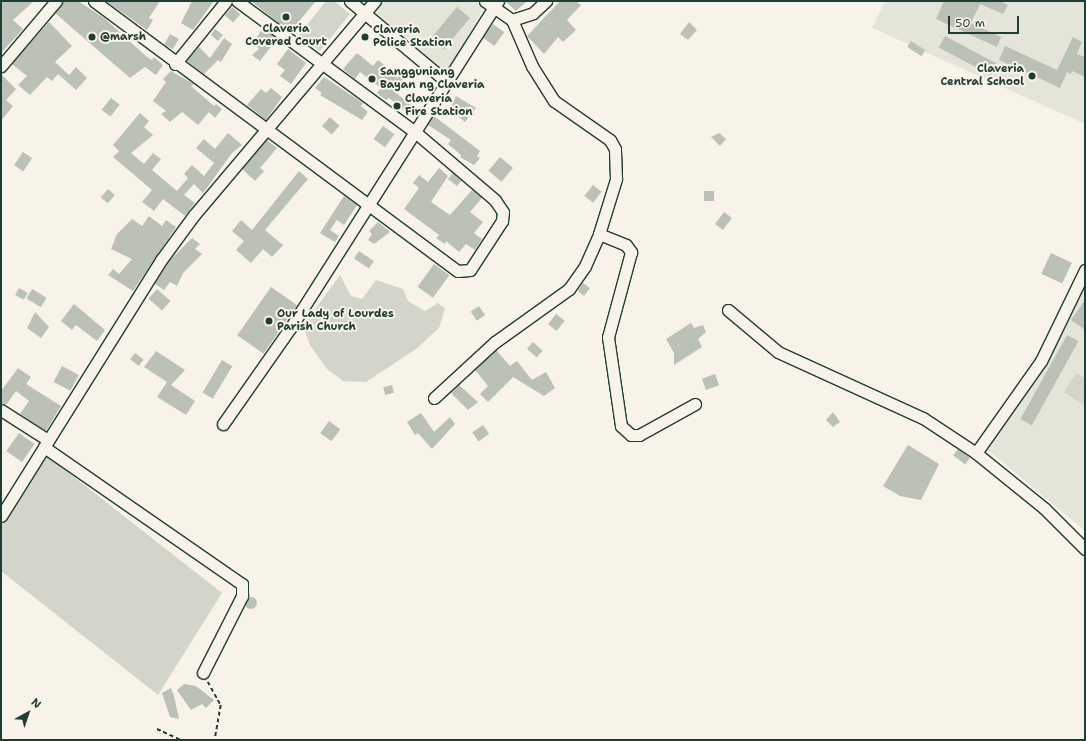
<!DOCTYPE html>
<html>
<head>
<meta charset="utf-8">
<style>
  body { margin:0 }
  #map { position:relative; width:1086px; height:741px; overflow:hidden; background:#f7f3e8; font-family:"Shantell Sans",sans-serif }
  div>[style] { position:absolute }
  .built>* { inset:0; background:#e5e4d9 }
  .green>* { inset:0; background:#d3d5ca }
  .building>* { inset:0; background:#bbc1b6; transform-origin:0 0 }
  .round { border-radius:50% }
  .path>* { height:1.5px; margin-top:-0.75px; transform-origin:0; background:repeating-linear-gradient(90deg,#1f3d34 0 4px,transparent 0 7px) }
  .roads { filter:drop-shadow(1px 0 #1f3d34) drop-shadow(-1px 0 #1f3d34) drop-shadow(0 1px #1f3d34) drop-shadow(0 -1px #1f3d34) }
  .minor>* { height:11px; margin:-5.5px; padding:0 5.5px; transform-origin:5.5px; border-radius:5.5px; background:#f7f3e8 }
  .dots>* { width:11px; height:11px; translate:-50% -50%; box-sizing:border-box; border:2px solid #f7f3e8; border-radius:50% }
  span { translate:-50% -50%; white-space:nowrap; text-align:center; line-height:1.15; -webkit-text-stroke:4px #f7f3e8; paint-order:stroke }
  .poi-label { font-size:11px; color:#1f3d34; font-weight:700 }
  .left { translate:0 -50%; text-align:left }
  .right { translate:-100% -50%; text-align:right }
  .frame { position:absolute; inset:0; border:2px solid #1f3d34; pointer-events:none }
  .north { position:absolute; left:8px; top:693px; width:40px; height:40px; -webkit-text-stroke:3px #f7f3e8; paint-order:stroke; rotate:40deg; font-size:11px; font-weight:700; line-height:16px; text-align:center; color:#1f3d34 }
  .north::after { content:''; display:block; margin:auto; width:14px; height:18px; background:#1f3d34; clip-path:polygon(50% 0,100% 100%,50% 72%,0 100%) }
  .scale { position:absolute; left:948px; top:16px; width:71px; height:18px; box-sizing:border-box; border:2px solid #1f3d34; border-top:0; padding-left:5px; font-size:12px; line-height:14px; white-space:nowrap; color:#1f3d34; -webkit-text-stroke:3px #f7f3e8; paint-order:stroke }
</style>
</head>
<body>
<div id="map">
  <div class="built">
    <i style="clip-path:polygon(385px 1px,476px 1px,484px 7px,447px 73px,376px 13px)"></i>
    <i style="clip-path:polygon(885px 1px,1085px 1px,1085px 124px,872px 28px)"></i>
    <i style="clip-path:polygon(1085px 281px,1085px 530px,1084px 530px,988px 450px,1049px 352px)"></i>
  </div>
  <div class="green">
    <i style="clip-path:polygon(326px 1px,334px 1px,350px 14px,320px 51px,299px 35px)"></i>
    <i style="clip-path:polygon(340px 275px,351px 296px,362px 299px,376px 280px,403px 289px,408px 301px,425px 311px,438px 303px,445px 309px,439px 328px,416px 349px,366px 382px,343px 381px,327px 369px,310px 345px,303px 326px)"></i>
    <i style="clip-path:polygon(1076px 373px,1085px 379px,1085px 406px,1064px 392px)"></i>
    <i style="clip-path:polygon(46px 455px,222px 593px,158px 695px,1px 571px,1px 526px)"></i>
  </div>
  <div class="building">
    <i style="clip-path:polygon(1px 1px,34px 1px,13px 20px,23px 29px,1px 53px)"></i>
    <i style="clip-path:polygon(63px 1px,78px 1px,104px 18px,147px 57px,152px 60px,154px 57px,163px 65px,156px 75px,145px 67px,130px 78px,55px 13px)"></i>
    <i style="clip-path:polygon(106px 1px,160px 1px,149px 18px,153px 20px,147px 30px)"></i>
    <i style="clip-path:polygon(192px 1px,214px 1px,193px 30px,181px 23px)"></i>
    <i style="clip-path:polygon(251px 1px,316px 1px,290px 32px)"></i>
    <i style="clip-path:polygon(505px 1px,527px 1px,516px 11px)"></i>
    <i style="clip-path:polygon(560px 1px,576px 1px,581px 5px,567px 20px,576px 30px,563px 42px,558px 37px,544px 54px,527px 36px)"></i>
    <i style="clip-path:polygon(944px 1px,1000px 1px,1008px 5px,1003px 14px,980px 4px,971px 23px,1001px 37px,997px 47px,936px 19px)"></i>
    <i style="left:232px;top:7px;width:11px;height:11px;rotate:41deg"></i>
    <i style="left:457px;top:7px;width:17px;height:41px;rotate:40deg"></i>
    <i style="clip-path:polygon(49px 22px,72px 46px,55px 62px,69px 75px,76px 67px,87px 78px,76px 90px,58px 74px,52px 81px,47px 77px,30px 95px,18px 85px,27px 76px,12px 64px)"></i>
    <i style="clip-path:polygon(689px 22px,697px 30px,688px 40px,680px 34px)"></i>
    <i style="left:493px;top:24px;width:14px;height:17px;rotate:36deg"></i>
    <i style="clip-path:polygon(215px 29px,223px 35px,218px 41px,211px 35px)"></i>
    <i style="clip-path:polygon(262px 29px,277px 39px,260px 61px,252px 55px,259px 49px,253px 44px)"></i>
    <i style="left:170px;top:34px;width:10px;height:12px;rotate:29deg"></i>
    <i style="left:945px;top:36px;width:59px;height:13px;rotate:28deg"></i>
    <i style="clip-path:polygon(1073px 37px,1082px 42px,1077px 54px,1085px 57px,1085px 77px,1072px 71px,1071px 74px,1067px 72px,1060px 88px,999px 60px,1005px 46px,1057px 70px)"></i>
    <i style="clip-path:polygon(224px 38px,232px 44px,221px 62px,218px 60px,204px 74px,187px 61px,199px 47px,210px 58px)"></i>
    <i style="left:911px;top:41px;width:17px;height:7px;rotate:33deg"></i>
    <i style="clip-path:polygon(288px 49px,306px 63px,291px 84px,280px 76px,285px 70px,277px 64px)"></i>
    <i style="clip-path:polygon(357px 53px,373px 66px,378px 60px,393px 72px,396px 67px,406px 74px,394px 91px,417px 110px,411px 116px,389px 98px,386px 100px,377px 93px,381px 88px,360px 72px,355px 79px,343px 69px)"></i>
    <i style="clip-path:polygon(171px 71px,194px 84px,191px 86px,214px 106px,216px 104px,222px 109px,215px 118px,209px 112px,198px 125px,182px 112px,170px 122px,161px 114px,166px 111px,153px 101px,166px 82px,163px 79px)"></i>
    <i style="clip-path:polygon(1px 74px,16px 89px,6px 100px,13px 106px,1px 121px)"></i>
    <i style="clip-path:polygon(324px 77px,363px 103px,361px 106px,368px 112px,362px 120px,320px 95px,322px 93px,315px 88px)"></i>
    <i style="clip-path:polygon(271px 88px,282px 97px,266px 120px,247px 105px,261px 89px,266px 93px)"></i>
    <i style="clip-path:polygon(456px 96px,476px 108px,465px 122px,450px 109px)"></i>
    <i style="left:111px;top:98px;width:11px;height:15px;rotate:38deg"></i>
    <i style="clip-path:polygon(140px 113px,149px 121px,144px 127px,153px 135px,131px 153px,144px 164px,153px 153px,161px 159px,152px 170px,177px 191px,188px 178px,184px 174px,192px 165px,204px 176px,214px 163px,196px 148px,204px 139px,215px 149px,228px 133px,242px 145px,232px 153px,203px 193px,194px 184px,184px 195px,195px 203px,185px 216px,163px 199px,154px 211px,142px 202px,152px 190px,113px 157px,119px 151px,113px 145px)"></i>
    <i style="clip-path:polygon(434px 116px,480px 151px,477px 156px,480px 158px,474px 165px,460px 157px,461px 155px,448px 144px,451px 140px,428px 125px)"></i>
    <i style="left:330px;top:117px;width:13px;height:12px;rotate:42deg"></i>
    <i style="left:383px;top:126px;width:14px;height:16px;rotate:36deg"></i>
    <i style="clip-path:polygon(719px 133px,726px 139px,720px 146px,711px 137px)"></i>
    <i style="clip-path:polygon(267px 140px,277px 148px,260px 168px,264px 171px,255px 181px,242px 169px)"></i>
    <i style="left:23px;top:152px;width:11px;height:16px;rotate:34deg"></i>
    <i style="left:500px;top:157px;width:17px;height:18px;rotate:40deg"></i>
    <i style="clip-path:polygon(439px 168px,448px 176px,431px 202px,450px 215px,472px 190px,482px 198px,470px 212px,483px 222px,474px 233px,482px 239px,475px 250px,466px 244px,459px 252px,446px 241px,445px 244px,436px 238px,439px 235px,404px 209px,419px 188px,413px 183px,419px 175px,428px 182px)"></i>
    <i style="clip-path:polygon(299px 171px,308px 179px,265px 230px,283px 245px,272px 257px,263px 249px,251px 263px,236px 250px,244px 241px,232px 231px,241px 220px,252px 230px)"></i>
    <i style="clip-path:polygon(453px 173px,461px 181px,457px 186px,448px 179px)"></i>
    <i style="left:593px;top:185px;width:11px;height:14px;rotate:38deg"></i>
    <i style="left:108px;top:189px;width:9px;height:11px;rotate:41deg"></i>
    <i style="left:704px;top:191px;width:10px;height:10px"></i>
    <i style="clip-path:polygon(344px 196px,357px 205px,344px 225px,337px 220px,330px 230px,339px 236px,335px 242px,320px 233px)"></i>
    <i style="left:724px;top:212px;width:10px;height:15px;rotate:37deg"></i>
    <i style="clip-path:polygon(149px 216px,162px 226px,166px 220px,176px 227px,133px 291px,108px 275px,113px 269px,119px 274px,132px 259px,111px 249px,117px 234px,132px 219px,142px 226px)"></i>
    <i style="clip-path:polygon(378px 222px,390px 232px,374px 244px,368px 240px,372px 234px,369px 231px)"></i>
    <i style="clip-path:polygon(192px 238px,200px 244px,195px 249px,202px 254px,183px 273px,177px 286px,170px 282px,164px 290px,155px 284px,157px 280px,170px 260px)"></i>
    <i style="left:359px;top:251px;width:18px;height:9px;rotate:34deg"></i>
    <i style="left:1051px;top:253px;width:23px;height:23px;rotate:25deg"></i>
    <i style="left:434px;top:264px;width:19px;height:28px;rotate:36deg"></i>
    <i style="clip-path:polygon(583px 283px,590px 288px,584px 296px,578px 291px)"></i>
    <i style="left:271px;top:287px;width:32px;height:59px;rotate:35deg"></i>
    <i style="left:19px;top:288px;width:10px;height:8px;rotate:29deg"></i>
    <i style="left:32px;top:289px;width:17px;height:11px;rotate:31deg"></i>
    <i style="left:157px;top:289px;width:18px;height:13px;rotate:41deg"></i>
    <i style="clip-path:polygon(1085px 300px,1085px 330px,1071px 320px)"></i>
    <i style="clip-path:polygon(74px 304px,105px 330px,97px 341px,76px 325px,72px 330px,61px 321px)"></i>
    <i style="left:479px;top:306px;width:11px;height:10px;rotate:56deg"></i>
    <i style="clip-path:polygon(35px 312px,49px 327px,41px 338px,27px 328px)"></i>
    <i style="left:556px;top:314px;width:11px;height:13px;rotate:38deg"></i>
    <i style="clip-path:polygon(691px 323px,694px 328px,703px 325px,706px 332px,698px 339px,702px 347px,674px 365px,674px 353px,666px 339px)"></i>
    <i style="left:1067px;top:335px;width:13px;height:96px;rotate:29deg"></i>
    <i style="left:533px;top:342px;width:13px;height:9px;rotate:42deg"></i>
    <i style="clip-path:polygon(496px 350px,510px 366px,517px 361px,532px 380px,546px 372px,555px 388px,544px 396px,513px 377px,488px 402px,480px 394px,488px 386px,475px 370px)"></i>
    <i style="clip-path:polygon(156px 351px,185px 370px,171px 385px,195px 401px,186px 415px,157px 397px,167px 382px,144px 367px)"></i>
    <i style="left:135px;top:353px;width:11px;height:8px;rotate:38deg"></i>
    <i style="left:222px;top:360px;width:12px;height:38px;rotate:31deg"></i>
    <i style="left:62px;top:366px;width:19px;height:18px;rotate:28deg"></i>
    <i style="clip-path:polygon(18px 368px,31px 377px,26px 384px,61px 406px,46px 431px,20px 414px,29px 401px,16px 391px,6px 405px,1px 402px,1px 391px)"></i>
    <i style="left:715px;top:374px;width:12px;height:14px;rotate:70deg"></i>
    <i style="left:392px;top:385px;width:8px;height:9px;rotate:76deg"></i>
    <i style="clip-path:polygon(459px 385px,478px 402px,468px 410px,451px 393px)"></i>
    <i style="clip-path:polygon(833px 412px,840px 422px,833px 427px,826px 420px)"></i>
    <i style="clip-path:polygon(421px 413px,434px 432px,450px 417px,455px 424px,432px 449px,418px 433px,415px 435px,407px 422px)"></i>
    <i style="left:329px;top:421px;width:14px;height:15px;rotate:36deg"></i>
    <i style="left:483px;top:425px;width:11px;height:13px;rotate:56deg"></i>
    <i style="left:19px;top:433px;width:19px;height:22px;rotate:35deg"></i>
    <i style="clip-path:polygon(908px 445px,939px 464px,921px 500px,900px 496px,883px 486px)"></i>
    <i style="left:958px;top:449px;width:15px;height:8px;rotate:37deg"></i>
    <i class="round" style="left:245px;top:597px;width:12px;height:12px"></i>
    <i style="clip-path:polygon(184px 684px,196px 686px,214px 700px,206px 708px,202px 704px,191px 710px,177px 690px)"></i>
    <i style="clip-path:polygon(171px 688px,174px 696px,179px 719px,170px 717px,162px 693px)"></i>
  </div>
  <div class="path">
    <i style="left:208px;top:682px;width:26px;rotate:61deg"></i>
    <i style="left:221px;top:705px;width:36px;rotate:100deg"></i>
    <i style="left:157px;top:729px;width:26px;rotate:25deg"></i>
  </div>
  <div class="roads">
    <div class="minor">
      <i style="left:94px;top:1px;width:453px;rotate:36.6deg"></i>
      <i style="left:458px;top:271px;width:12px;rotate:-5deg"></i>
      <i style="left:470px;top:270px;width:59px;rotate:-56.9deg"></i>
      <i style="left:502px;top:221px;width:9px;rotate:-84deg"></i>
      <i style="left:503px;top:212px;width:14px;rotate:-124deg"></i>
      <i style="left:495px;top:200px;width:105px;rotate:-139.6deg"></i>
      <i style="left:415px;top:132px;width:221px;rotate:-143.6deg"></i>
      <i style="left:350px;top:1px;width:126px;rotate:39.9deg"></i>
      <i style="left:512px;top:20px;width:22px;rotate:-18deg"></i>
      <i style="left:533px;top:13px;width:18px;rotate:-43deg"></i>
      <i style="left:175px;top:64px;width:81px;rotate:-51deg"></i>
      <i style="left:1px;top:66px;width:85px;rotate:-49.8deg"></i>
      <i style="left:599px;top:234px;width:29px;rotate:22deg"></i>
      <i style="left:626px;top:245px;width:9px;rotate:54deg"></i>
      <i style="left:631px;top:252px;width:88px;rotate:105.1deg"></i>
      <i style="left:608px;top:337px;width:90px;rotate:81.7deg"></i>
      <i style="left:621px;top:426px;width:13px;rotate:42deg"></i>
      <i style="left:631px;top:435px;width:8px"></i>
      <i style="left:639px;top:435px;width:64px;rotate:-29deg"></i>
      <i style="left:728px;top:310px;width:65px;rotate:40deg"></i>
      <i style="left:778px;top:352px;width:159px;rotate:24.5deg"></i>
      <i style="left:923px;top:418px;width:64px;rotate:33.4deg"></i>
      <i style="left:976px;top:453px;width:87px;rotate:39deg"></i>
      <i style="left:1044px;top:508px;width:58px;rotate:45deg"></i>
      <i style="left:434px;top:398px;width:83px;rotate:-42.6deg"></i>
      <i style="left:495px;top:342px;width:91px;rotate:-35.6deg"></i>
      <i style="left:569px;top:289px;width:28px;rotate:-55deg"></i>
      <i style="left:585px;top:266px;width:35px;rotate:-66deg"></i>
      <i style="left:599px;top:234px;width:58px;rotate:-72.8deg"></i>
      <i style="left:616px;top:179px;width:30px;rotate:-92deg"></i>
      <i style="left:615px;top:149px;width:10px;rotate:-119deg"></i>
      <i style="left:610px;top:140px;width:68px;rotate:-145.1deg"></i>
      <i style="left:554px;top:101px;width:41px;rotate:-122.2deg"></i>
      <i style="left:532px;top:66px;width:50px;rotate:-113.5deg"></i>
      <i style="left:512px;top:20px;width:33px;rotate:-145deg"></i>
      <i style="left:1px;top:410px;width:56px;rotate:32.6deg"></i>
      <i style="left:223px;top:424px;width:118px;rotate:-55deg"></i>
      <i style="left:291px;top:327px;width:386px;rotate:-57.6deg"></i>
      <i style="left:44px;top:447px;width:241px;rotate:34.7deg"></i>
      <i style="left:242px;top:584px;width:12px;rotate:90deg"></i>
      <i style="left:242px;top:596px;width:86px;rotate:116.9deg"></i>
      <i style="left:976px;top:453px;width:113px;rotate:-54.8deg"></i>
      <i style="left:1041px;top:361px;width:101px;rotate:-64.2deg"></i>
      <i style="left:1px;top:516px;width:302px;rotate:-58deg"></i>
      <i style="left:161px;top:260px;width:56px;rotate:-53.7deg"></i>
      <i style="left:194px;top:215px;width:280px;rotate:-49.8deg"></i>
    </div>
  </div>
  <div class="dots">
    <i style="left:286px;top:17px;background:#1f3d34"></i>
    <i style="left:92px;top:37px;background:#1f3d34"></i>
    <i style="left:365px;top:37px;background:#1f3d34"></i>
    <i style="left:1032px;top:76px;background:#1f3d34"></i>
    <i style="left:372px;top:79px;background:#1f3d34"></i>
    <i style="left:397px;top:106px;background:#1f3d34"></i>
    <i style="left:269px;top:321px;background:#1f3d34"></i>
  </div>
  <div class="poi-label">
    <span style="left:286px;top:36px">Claveria<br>Covered Court</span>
    <span class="left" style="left:373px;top:37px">Claveria<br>Police Station</span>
    <span class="left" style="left:100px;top:37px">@marsh</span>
    <span class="right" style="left:1024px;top:76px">Claveria<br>Central School</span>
    <span class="left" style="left:380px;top:79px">Sangguniang<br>Bayan ng Claveria</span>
    <span class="left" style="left:405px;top:106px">Claveria<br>Fire Station</span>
    <span class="left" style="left:277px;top:321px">Our Lady of Lourdes<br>Parish Church</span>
  </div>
  <div class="frame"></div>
  <div class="north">N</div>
  <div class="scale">50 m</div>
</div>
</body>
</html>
